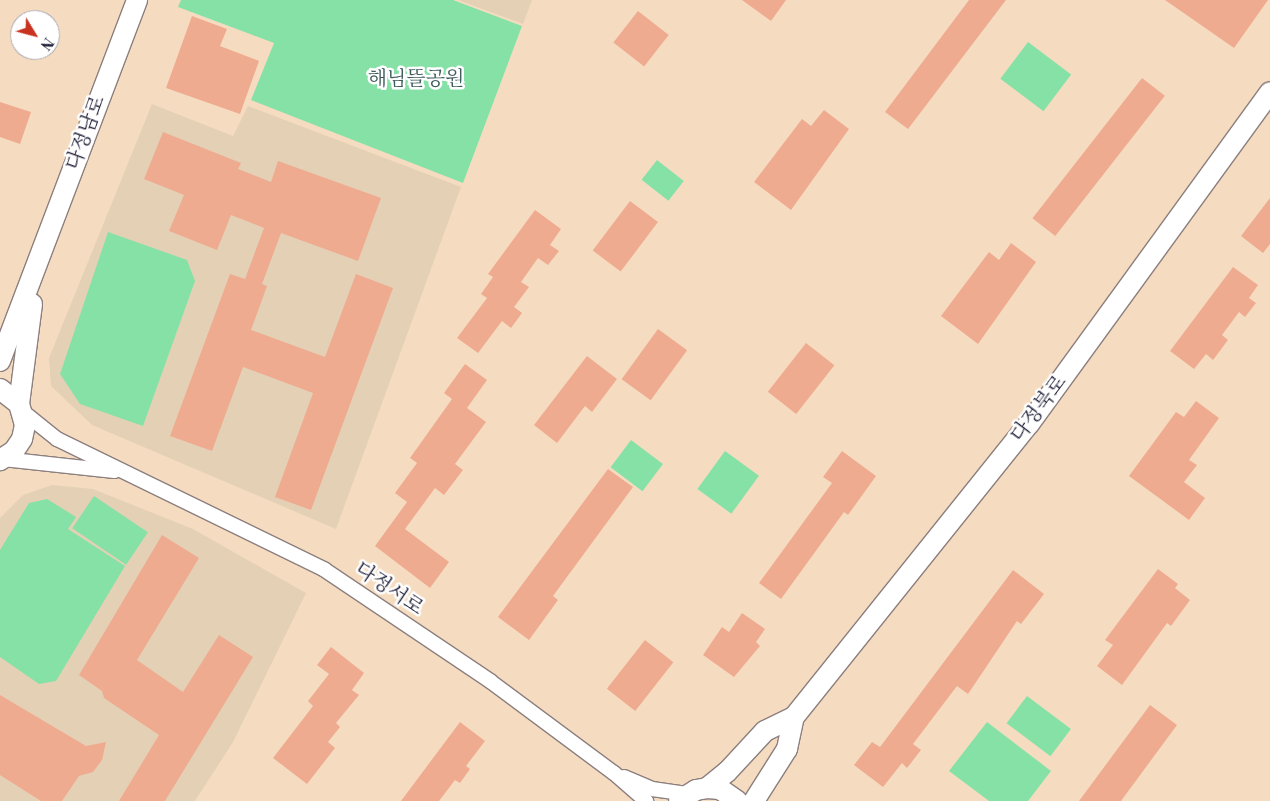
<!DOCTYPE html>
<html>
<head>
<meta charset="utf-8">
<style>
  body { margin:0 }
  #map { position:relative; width:1270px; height:801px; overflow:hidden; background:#f5dcc0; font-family:"Libre Bodoni","Noto Serif KR",serif }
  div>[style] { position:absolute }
  .built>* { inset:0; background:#e4d0b5 }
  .green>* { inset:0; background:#86e1a7; transform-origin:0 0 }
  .building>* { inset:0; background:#efab90; transform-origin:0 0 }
  .roads { filter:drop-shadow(1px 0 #8c7f7e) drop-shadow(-1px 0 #8c7f7e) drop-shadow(0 1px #8c7f7e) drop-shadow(0 -1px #8c7f7e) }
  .street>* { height:14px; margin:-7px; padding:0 7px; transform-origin:7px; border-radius:7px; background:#fff }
  .secondary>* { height:20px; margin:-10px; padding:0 10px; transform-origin:10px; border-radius:10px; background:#fff }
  span { translate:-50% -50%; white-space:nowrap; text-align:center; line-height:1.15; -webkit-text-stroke:5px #fff; paint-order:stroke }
  .park-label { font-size:20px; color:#405b5b }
  .street-label { font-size:20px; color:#22223b }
  .north { position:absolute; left:10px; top:10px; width:50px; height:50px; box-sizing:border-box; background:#fff; border:1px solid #a7a7b1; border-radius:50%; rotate:127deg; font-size:14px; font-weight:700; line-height:20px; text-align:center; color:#22223b }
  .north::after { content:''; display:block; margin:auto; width:18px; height:22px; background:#c8321e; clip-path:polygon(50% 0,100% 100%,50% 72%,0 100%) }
</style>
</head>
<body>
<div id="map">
  <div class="built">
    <i style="clip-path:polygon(458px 0,532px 0,523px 24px)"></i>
    <i style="clip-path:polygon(152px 104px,233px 136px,248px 106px,461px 187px,336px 529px,92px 425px,51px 386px,49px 358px)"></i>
    <i style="clip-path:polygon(52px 485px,93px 489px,193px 529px,306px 593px,233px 742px,195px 801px,0 801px,0 518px,23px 495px)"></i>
  </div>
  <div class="green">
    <i style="clip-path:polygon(181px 0,453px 0,522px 26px,463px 183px,251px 100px,274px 43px,178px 7px)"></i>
    <i style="left:1028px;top:42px;width:54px;height:46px;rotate:37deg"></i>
    <i style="left:657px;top:160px;width:34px;height:25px;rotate:38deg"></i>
    <i style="clip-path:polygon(108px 232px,187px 260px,195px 281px,143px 426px,80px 404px,60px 374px)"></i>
    <i style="left:631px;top:440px;width:40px;height:34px;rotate:37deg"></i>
    <i style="left:725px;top:451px;width:42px;height:47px;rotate:36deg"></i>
    <i style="left:94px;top:496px;width:65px;height:39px;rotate:34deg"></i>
    <i style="clip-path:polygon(47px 499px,76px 517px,68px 529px,125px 566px,56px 681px,39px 684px,0 657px,0 550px,29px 503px)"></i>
    <i style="left:1027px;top:696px;width:55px;height:34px;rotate:37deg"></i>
    <i style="clip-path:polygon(987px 722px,1051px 771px,1028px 801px,989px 801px,949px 771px)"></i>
  </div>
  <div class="building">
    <i style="clip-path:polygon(742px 0,786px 0,771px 21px)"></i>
    <i style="clip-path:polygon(969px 0,1006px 0,908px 129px,885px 112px)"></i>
    <i style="clip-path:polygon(1165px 0,1268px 0,1234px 48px)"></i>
    <i style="left:638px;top:11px;width:39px;height:40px;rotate:38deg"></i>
    <i style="clip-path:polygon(192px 16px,227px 29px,220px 46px,259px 61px,240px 114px,166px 88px)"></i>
    <i style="left:1142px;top:78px;width:29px;height:178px;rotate:38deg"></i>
    <i style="clip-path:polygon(0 102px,31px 112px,20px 144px,0 137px)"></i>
    <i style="clip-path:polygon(824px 110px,849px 129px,791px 210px,754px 182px,802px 119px,811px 126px)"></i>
    <i style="clip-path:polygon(163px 132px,241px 163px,238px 169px,271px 182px,278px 161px,381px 198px,358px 261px,281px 233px,262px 284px,267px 286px,251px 330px,325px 357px,356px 274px,393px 288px,311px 510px,275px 497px,313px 393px,243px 367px,212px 451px,170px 436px,230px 274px,245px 279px,264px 228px,231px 215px,217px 250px,169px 231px,184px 195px,144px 179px)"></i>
    <i style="clip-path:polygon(1270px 198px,1270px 244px,1263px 253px,1241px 236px)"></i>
    <i style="left:630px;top:201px;width:35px;height:62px;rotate:37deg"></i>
    <i style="clip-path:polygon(535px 210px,561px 229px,550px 245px,559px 251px,548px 265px,538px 258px,521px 282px,529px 287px,514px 307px,522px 313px,511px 328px,502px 321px,478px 353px,457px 338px,487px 298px,481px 294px,493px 277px,488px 274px)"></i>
    <i style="clip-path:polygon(1011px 243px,1036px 262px,978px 344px,941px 316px,989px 252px,999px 260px)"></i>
    <i style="clip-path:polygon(1233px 267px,1258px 285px,1249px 298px,1256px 303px,1245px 317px,1239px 312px,1222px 335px,1228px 340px,1213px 360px,1206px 354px,1194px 369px,1170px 351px)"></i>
    <i style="left:658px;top:329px;width:36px;height:62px;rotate:36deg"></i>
    <i style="left:806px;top:343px;width:36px;height:62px;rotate:38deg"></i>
    <i style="clip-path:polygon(587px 356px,617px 379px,592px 412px,585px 406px,557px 443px,534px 425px)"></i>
    <i style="clip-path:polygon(465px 364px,487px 380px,467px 408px,486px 422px,455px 464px,463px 470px,444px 495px,435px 488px,405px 529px,449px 562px,430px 588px,375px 546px,407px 502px,395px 493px,417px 463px,410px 458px,452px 399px,444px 393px)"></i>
    <i style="clip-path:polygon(1196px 401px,1219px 418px,1189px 460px,1197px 465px,1184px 482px,1205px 498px,1189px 520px,1129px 476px,1176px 412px,1184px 417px)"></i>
    <i style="clip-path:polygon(842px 451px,876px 476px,848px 515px,844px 512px,781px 599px,759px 583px,832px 483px,823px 477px)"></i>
    <i style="clip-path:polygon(608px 469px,633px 487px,553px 596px,558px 600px,529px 640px,498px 617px)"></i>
    <i style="clip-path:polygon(162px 535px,199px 558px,137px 660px,183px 692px,219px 635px,253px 657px,165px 801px,119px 801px,159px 735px,104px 698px,102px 691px,79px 675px)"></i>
    <i style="clip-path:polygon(1158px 569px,1178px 584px,1175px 588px,1190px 600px,1171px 626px,1167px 623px,1122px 685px,1097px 666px,1113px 645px,1105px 640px)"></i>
    <i style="clip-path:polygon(1013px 570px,1044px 594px,1021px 624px,1017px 621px,968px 694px,957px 686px,913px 744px,921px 750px,907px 768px,902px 763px,883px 787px,854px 765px,872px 742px,880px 747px)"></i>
    <i style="clip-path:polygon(742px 613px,765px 629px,756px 642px,760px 646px,734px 677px,703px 655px,722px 627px,729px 632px)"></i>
    <i style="left:645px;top:640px;width:36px;height:62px;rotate:38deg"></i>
    <i style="clip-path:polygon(331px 647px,364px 673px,352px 690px,359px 695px,336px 723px,340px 727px,328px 742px,335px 748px,307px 784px,273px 758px,313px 706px,308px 701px,329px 674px,317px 665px)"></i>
    <i style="clip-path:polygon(0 695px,86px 746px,106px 742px,102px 760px,93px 772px,79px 776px,62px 801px,41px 801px,0 775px)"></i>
    <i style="clip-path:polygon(1150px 705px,1177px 725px,1121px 801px,1079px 801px)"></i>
    <i style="clip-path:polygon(460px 722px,485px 741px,466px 766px,470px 769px,460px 783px,455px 780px,439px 801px,401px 801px)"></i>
  </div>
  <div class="roads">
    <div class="street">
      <i style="left:22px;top:411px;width:45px;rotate:38.7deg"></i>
      <i style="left:57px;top:439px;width:298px;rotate:26deg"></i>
      <i style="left:325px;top:570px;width:199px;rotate:33.9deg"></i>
      <i style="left:490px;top:681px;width:154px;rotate:36.6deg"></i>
      <i style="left:614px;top:773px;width:43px;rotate:41.2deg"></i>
      <i style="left:3px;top:459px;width:112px;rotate:6.2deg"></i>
      <i style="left:624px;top:777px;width:30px;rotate:23deg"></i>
      <i style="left:652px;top:789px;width:35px;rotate:8deg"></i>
    </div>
    <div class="secondary">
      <i style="left:0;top:361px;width:386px;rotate:-69.2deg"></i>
      <i style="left:0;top:389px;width:24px;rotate:38deg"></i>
      <i style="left:19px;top:404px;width:22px;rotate:74deg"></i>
      <i style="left:25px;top:425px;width:14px;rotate:102deg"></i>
      <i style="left:22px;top:439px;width:14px;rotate:124deg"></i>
      <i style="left:14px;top:451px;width:17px;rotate:147deg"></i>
      <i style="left:19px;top:404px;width:101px;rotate:-82.6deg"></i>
      <i style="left:707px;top:788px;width:26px;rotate:-39deg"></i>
      <i style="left:727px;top:772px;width:56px;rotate:-47.2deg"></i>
      <i style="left:765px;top:731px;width:32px;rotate:-26deg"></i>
      <i style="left:794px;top:717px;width:376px;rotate:-51.3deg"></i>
      <i style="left:1029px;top:424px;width:410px;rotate:-54deg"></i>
      <i style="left:679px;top:801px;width:20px;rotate:-33deg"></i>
      <i style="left:696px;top:790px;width:11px;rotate:-10deg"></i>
      <i style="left:707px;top:788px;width:13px;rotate:4deg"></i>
      <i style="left:720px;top:789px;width:21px;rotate:35deg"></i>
      <i style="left:754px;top:801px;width:62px;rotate:-57.6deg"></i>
      <i style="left:787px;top:749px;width:33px;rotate:-78deg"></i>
    </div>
  </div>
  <div class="park-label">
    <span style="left:416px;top:79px">해님뜰공원</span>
  </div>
  <div class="street-label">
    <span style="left:86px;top:133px;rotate:-70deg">다정남로</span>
    <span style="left:1039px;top:409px;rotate:-53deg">다정북로</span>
    <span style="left:389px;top:589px;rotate:34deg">다정서로</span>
  </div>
  <div class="north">N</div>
</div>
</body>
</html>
